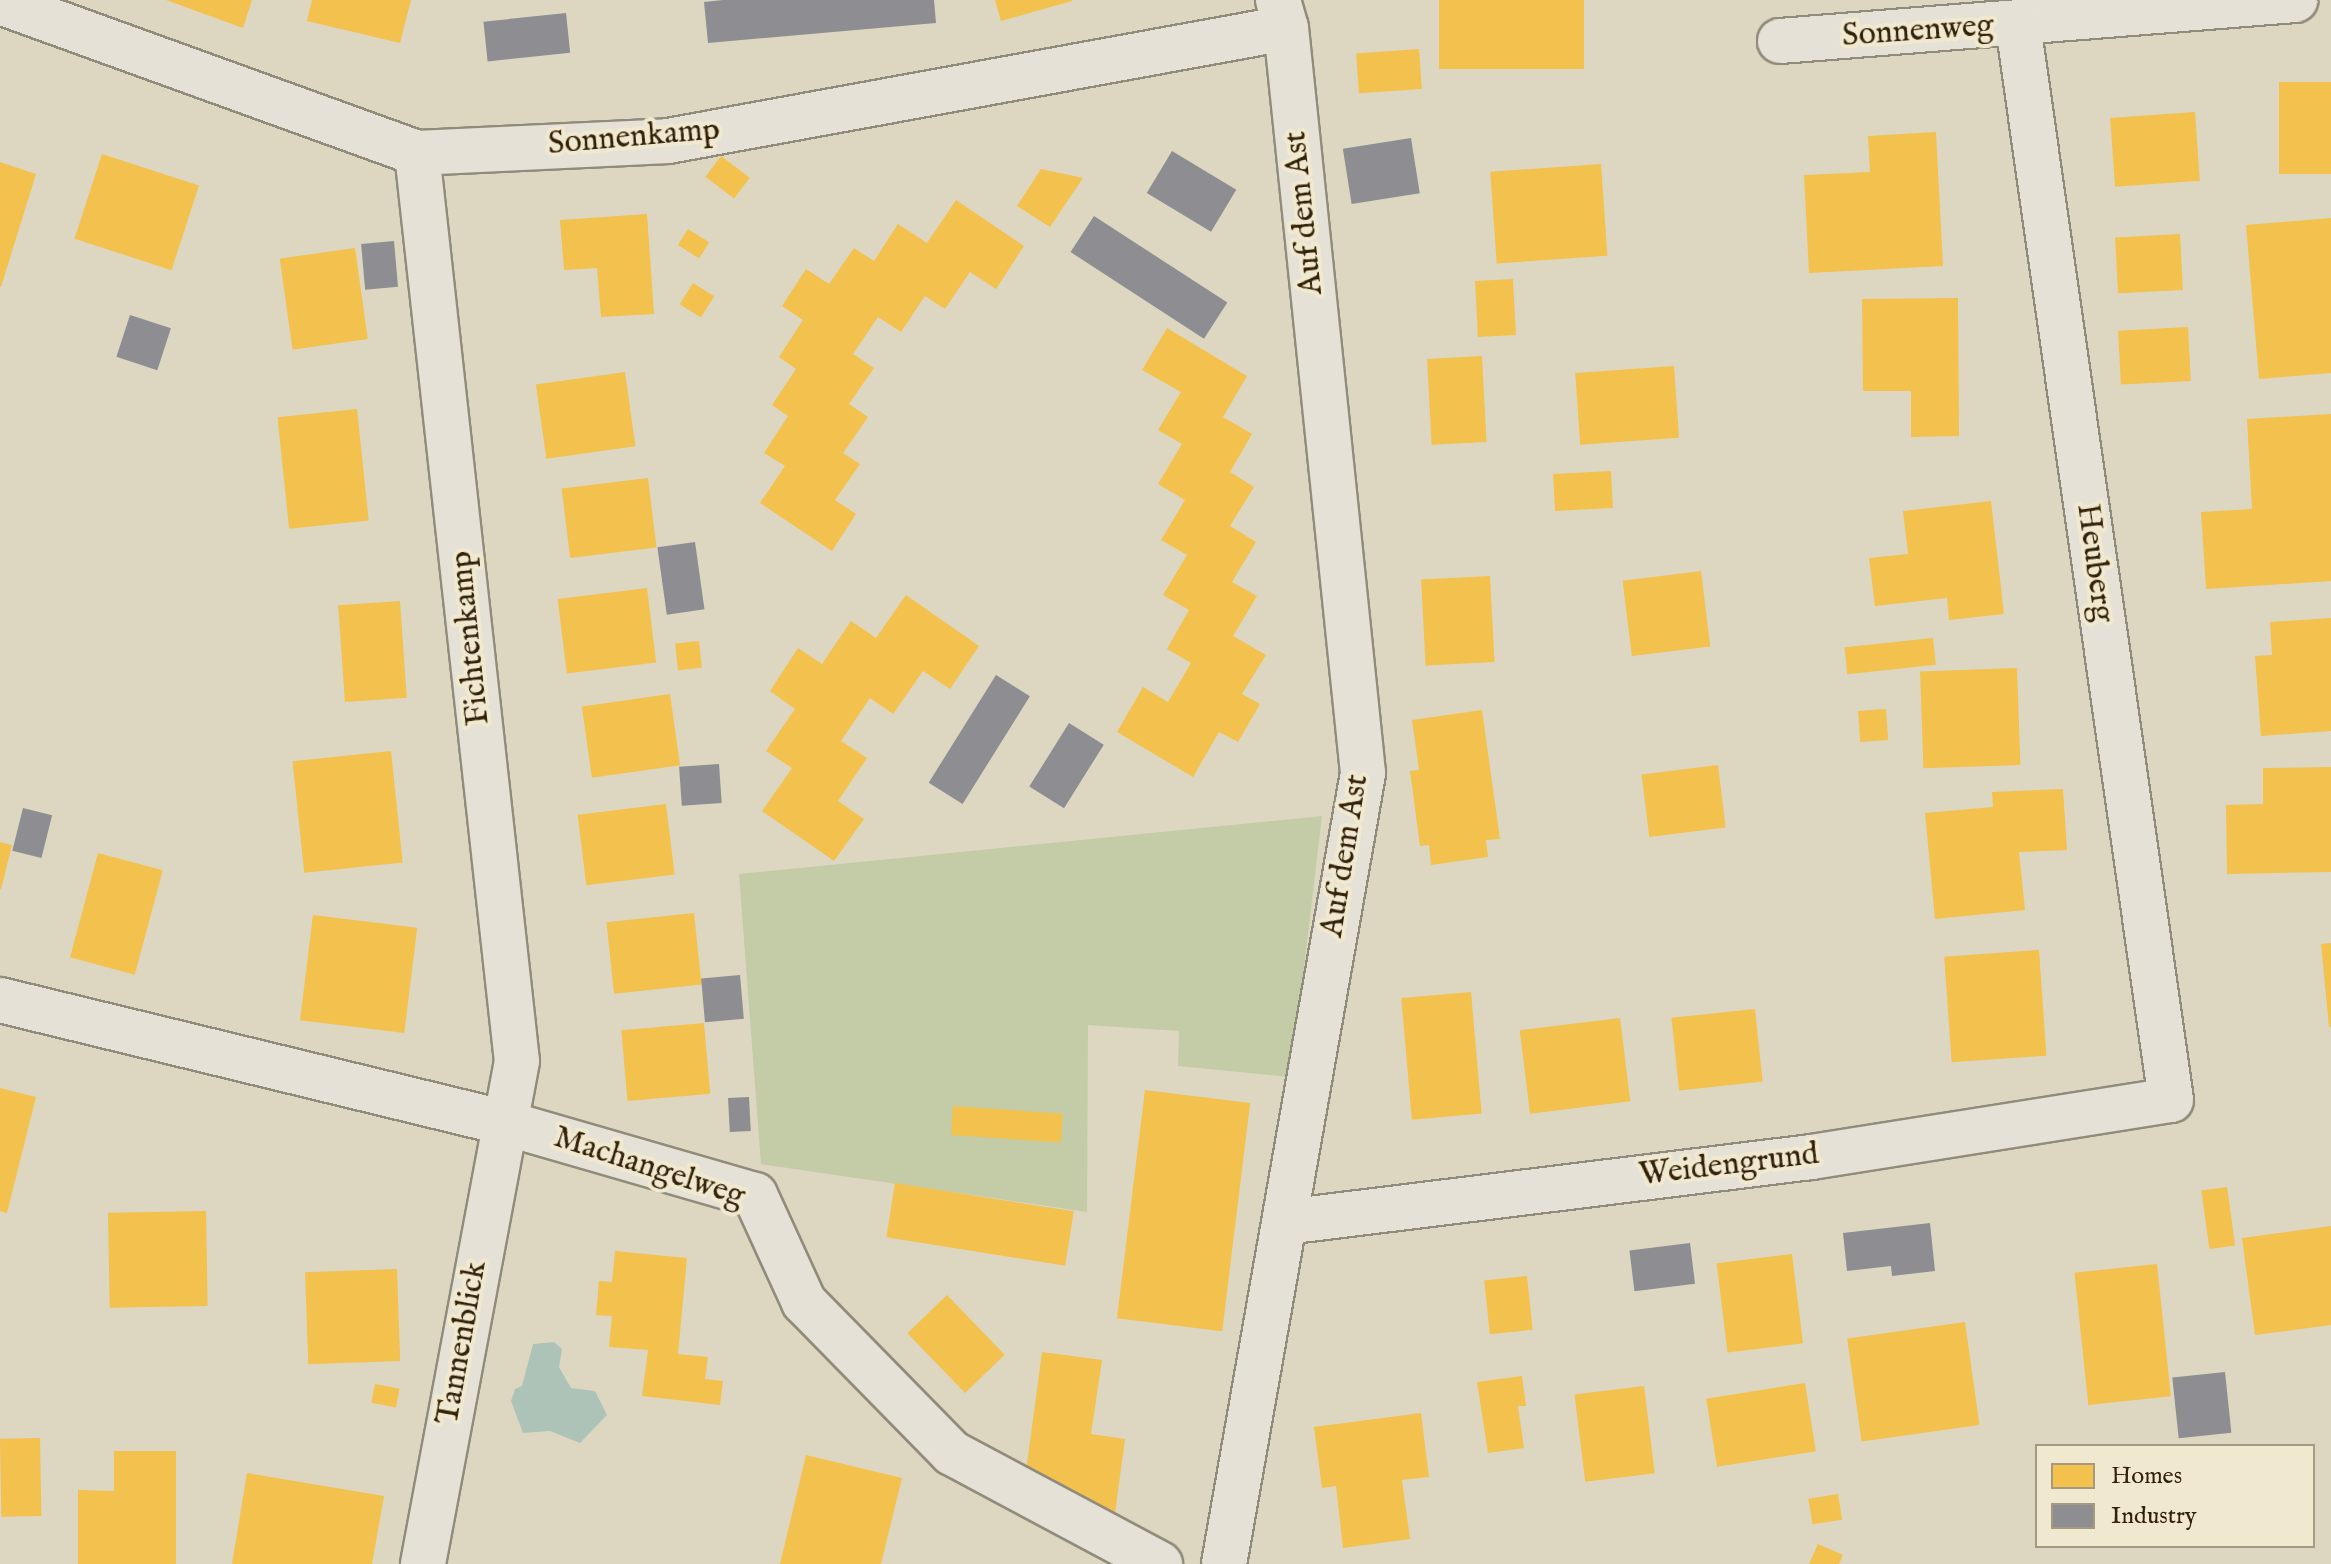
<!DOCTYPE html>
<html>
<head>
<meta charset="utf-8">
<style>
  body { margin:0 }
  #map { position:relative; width:2331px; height:1564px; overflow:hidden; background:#ddd7c1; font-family:"IM FELL English",serif }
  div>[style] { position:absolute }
  .green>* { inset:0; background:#c4cba7 }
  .water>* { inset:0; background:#adc3b8 }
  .homes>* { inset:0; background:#f2c14e; transform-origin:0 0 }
  .industry>* { inset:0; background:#8d8d92; transform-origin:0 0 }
  .roads { filter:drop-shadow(2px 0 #918b7b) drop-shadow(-2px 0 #918b7b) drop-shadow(0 2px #918b7b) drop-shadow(0 -2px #918b7b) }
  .minor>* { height:44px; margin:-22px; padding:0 22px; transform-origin:22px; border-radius:22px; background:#e5e1d6 }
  span { translate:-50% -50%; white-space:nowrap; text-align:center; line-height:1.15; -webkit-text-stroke:8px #f1e9cf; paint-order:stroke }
  .street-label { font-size:32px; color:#322109 }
  .legend { position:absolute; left:2035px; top:1444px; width:280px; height:104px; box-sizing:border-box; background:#f1e9cf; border:2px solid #a59980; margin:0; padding:10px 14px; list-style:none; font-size:24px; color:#322109 }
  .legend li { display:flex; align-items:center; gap:16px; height:40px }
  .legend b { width:40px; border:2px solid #a59980 }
</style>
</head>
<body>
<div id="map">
  <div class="green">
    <i style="clip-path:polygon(1322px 816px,1291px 1077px,1178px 1066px,1179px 1031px,1088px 1025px,1087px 1212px,761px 1164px,739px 874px)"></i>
  </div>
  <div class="water">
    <i style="clip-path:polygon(554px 1342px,562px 1349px,559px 1367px,571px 1388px,595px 1391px,607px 1415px,580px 1443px,550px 1431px,523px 1433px,511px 1401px,515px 1389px,522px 1386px,533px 1344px)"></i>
  </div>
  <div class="homes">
    <i style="clip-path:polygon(166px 0,252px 0,243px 28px)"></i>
    <i style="clip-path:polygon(312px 0,411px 0,400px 43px,307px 21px)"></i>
    <i style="clip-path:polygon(995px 0,1072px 0,1072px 1px,1001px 21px)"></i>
    <i style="left:1439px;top:0;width:145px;height:69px"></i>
    <i style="left:1419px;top:49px;width:40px;height:63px;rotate:86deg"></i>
    <i style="left:2331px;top:82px;width:92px;height:52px;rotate:90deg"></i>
    <i style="left:2195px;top:112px;width:69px;height:85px;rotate:86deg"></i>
    <i style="clip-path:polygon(1936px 132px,1943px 266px,1809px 273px,1804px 175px,1870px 172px,1868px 136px)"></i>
    <i style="left:102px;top:154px;width:102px;height:89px;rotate:18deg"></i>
    <i style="left:721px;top:156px;width:36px;height:26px;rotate:37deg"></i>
    <i style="clip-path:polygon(0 162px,36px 174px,1px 287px,0 287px)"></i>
    <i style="left:1601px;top:164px;width:92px;height:111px;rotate:86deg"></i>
    <i style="clip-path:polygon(1041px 169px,1083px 178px,1050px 227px,1017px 206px)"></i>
    <i style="clip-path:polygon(956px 200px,1024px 246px,996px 289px,970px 272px,945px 309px,925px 296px,901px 332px,878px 317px,853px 354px,874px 368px,849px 404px,868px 417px,843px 453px,860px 464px,835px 500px,856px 514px,832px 551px,760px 503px,785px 466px,764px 453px,788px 416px,772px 405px,796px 369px,779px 357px,803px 320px,782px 306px,806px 269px,829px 284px,854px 248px,874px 261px,898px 224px,927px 243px)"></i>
    <i style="clip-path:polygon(647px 214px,654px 314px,601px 317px,597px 268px,564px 270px,560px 220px)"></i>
    <i style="clip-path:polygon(2331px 218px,2331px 373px,2259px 379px,2246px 225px)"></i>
    <i style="left:688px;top:229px;width:25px;height:19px;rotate:32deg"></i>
    <i style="left:2180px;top:234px;width:56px;height:65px;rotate:87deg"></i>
    <i style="left:355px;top:248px;width:92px;height:76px;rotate:82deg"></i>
    <i style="left:1513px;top:279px;width:56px;height:38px;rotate:87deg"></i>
    <i style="left:693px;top:283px;width:25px;height:25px;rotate:32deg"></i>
    <i style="clip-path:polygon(1958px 298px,1959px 436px,1911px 437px,1911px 391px,1863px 391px,1862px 299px)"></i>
    <i style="left:2188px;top:327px;width:54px;height:70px;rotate:87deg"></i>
    <i style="clip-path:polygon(1167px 328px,1247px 376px,1223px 417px,1252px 434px,1230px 472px,1254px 487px,1230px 526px,1256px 542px,1232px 582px,1257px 596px,1233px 636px,1266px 655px,1242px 694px,1260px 704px,1238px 742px,1219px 732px,1193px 777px,1117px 732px,1143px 687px,1168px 702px,1191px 663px,1167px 649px,1189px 610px,1163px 595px,1187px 555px,1161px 540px,1185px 500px,1158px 484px,1182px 444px,1158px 430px,1181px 392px,1142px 370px)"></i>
    <i style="left:1482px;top:356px;width:86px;height:55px;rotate:87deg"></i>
    <i style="left:1674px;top:366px;width:72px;height:99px;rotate:86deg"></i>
    <i style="left:625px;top:372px;width:75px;height:90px;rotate:82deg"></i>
    <i style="left:357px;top:409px;width:112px;height:80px;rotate:84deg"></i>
    <i style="clip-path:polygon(2331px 414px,2331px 581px,2206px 589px,2201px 512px,2252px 509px,2247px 419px)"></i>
    <i style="left:1611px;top:471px;width:37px;height:58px;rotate:87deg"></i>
    <i style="left:648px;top:478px;width:70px;height:87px;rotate:83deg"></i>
    <i style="clip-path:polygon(1991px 501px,2004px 614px,1949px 620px,1947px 598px,1875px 606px,1869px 558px,1908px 554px,1903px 511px)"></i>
    <i style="left:1701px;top:571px;width:76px;height:79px;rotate:83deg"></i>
    <i style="left:1490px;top:576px;width:86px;height:69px;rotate:87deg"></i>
    <i style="left:647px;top:588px;width:75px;height:90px;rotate:83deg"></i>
    <i style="clip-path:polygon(906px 595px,979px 646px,950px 689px,923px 671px,893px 714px,870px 698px,841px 741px,867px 758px,838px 801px,864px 819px,834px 861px,762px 811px,792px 768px,766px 751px,795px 709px,770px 691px,798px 648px,822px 664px,851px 621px,876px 638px)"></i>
    <i style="left:400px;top:601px;width:97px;height:62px;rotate:86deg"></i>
    <i style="clip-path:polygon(2331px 618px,2331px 731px,2261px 736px,2255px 656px,2272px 655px,2270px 622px)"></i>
    <i style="left:1933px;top:638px;width:27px;height:89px;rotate:84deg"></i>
    <i style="left:699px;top:641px;width:27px;height:24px;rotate:84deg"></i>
    <i style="left:2017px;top:668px;width:97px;height:97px;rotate:88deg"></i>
    <i style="left:670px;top:694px;width:72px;height:89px;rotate:82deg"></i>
    <i style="left:1886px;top:709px;width:31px;height:28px;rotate:86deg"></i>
    <i style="clip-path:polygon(1482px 710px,1500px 839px,1486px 840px,1488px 857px,1431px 865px,1429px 845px,1420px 846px,1410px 771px,1419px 770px,1412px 720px)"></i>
    <i style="left:391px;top:751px;width:112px;height:99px;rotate:84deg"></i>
    <i style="left:1718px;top:765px;width:63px;height:77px;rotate:83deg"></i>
    <i style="clip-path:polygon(2331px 767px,2331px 872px,2227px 874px,2226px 805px,2263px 804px,2263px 768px)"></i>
    <i style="clip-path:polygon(2063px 789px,2067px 850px,2019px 852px,2025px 910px,1935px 919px,1925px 813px,1993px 807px,1992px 792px)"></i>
    <i style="left:666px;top:804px;width:71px;height:89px;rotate:83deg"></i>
    <i style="clip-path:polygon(0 842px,12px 845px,1px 889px,0 889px)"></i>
    <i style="left:98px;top:853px;width:67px;height:108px;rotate:15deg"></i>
    <i style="left:694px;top:913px;width:72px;height:88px;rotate:84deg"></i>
    <i style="left:313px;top:915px;width:105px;height:106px;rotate:7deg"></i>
    <i style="clip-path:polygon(2331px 943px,2331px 1027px,2329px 1027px,2321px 944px)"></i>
    <i style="left:2039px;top:950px;width:106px;height:95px;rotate:86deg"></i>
    <i style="left:1471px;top:992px;width:122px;height:70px;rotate:85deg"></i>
    <i style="left:1755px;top:1009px;width:73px;height:84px;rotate:84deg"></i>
    <i style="left:1620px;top:1018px;width:84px;height:101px;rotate:83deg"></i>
    <i style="left:704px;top:1023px;width:71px;height:83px;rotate:85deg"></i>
    <i style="clip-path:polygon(0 1088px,36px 1097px,7px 1213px,0 1211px)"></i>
    <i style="left:1145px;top:1090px;width:106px;height:230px;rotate:7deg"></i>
    <i style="left:953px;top:1106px;width:110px;height:29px;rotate:4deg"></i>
    <i style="left:895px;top:1183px;width:181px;height:55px;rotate:9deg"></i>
    <i style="left:2227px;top:1187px;width:59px;height:26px;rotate:82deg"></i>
    <i style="left:206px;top:1211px;width:95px;height:98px;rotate:89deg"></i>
    <i style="clip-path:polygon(2331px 1226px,2331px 1325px,2255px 1335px,2242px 1238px)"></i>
    <i style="clip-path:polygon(615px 1251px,687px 1258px,678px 1354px,708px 1357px,705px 1379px,723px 1381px,720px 1405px,642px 1396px,648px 1350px,609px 1347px,612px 1316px,596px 1315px,599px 1281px,612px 1282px)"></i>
    <i style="left:1792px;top:1254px;width:90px;height:76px;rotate:83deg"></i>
    <i style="left:2157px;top:1264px;width:133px;height:83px;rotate:84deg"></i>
    <i style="left:397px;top:1269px;width:92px;height:92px;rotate:88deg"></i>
    <i style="left:1527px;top:1276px;width:54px;height:43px;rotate:84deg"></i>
    <i style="left:947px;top:1295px;width:83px;height:55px;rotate:46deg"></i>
    <i style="left:1965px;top:1322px;width:104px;height:119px;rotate:82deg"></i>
    <i style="clip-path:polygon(1042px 1352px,1102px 1360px,1091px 1434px,1125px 1439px,1114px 1521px,1025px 1479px)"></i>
    <i style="clip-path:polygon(1522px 1376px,1526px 1406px,1518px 1406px,1524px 1448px,1488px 1453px,1477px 1382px)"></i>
    <i style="left:1805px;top:1383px;width:69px;height:100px;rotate:81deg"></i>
    <i style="left:375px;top:1384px;width:25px;height:19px;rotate:11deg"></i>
    <i style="left:1644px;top:1386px;width:88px;height:70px;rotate:83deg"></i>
    <i style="clip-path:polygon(1421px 1413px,1429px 1477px,1402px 1480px,1410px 1539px,1343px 1548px,1336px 1486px,1322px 1488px,1314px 1427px)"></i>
    <i style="left:40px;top:1438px;width:78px;height:40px;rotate:89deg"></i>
    <i style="clip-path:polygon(114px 1451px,176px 1451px,176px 1564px,78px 1564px,78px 1490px,114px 1491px)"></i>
    <i style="clip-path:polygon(806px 1455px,902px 1478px,881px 1564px,780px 1564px)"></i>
    <i style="clip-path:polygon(247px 1473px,384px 1496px,372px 1564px,232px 1564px)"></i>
    <i style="left:1838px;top:1494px;width:26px;height:30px;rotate:81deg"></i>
    <i style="clip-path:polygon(1818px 1544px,1843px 1555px,1839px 1564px,1809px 1564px)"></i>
  </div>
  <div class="industry">
    <i style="clip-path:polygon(723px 0,934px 0,936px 23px,708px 43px,704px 2px)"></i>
    <i style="left:566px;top:13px;width:40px;height:83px;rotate:84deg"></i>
    <i style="left:1411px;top:138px;width:56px;height:69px;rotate:81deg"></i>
    <i style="left:1172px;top:151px;width:75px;height:49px;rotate:31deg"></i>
    <i style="left:1094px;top:216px;width:159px;height:43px;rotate:33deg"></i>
    <i style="left:394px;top:241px;width:46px;height:33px;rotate:85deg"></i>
    <i style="left:130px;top:315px;width:43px;height:44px;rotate:18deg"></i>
    <i style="left:695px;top:542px;width:68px;height:38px;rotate:82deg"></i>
    <i style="left:996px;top:675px;width:40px;height:127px;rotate:32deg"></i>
    <i style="left:1069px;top:723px;width:41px;height:75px;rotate:32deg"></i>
    <i style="left:719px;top:764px;width:39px;height:40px;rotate:86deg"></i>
    <i style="left:23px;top:808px;width:30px;height:44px;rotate:14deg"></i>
    <i style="left:740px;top:975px;width:44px;height:39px;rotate:85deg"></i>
    <i style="left:749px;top:1097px;width:34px;height:21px;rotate:87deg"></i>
    <i style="clip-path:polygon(1930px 1223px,1935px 1271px,1892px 1276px,1891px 1266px,1847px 1271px,1843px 1233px)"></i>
    <i style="left:1690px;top:1243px;width:41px;height:61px;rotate:83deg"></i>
    <i style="left:2225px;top:1372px;width:61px;height:53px;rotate:84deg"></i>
  </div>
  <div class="roads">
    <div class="minor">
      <i style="left:0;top:2px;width:443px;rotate:19.9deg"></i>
      <i style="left:417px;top:153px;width:251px;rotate:-2.7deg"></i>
      <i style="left:668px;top:141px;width:628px;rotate:-10.36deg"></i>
      <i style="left:1780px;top:41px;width:517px;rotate:-4.55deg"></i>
      <i style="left:417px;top:153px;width:913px;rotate:83.72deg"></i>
      <i style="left:517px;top:1061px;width:512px;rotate:100.59deg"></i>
      <i style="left:0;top:1000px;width:517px;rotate:13.66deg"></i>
      <i style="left:502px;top:1122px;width:263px;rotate:16.1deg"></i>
      <i style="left:755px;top:1195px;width:118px;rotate:65.4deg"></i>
      <i style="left:804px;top:1302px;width:211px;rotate:45.6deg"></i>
      <i style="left:952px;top:1453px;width:236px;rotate:28.1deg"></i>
      <i style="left:1285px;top:1222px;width:530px;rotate:-7.04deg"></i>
      <i style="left:1811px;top:1157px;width:364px;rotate:-9deg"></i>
      <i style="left:2171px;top:1100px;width:1086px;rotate:-98.1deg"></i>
      <i style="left:1224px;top:1564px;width:803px;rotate:-80.03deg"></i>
      <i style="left:1363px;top:773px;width:749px;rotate:-95.9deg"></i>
      <i style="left:1286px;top:28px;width:29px;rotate:-106deg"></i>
    </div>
  </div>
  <div class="street-label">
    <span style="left:1918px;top:32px;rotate:-4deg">Sonnenweg</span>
    <span style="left:634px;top:138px;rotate:-5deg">Sonnenkamp</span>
    <span style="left:1305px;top:213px;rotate:-96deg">Auf dem Ast</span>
    <span style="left:2094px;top:563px;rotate:82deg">Heuberg</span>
    <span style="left:471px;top:638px;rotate:-96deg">Fichtenkamp</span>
    <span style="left:1346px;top:856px;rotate:-81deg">Auf dem Ast</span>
    <span style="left:1729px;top:1166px;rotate:-7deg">Weidengrund</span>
    <span style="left:649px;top:1168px;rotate:18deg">Machangelweg</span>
    <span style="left:463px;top:1343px;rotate:-80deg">Tannenblick</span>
  </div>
  <ul class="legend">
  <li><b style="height:22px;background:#f2c14e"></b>Homes</li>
  <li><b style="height:22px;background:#8d8d92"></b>Industry</li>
  </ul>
</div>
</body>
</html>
